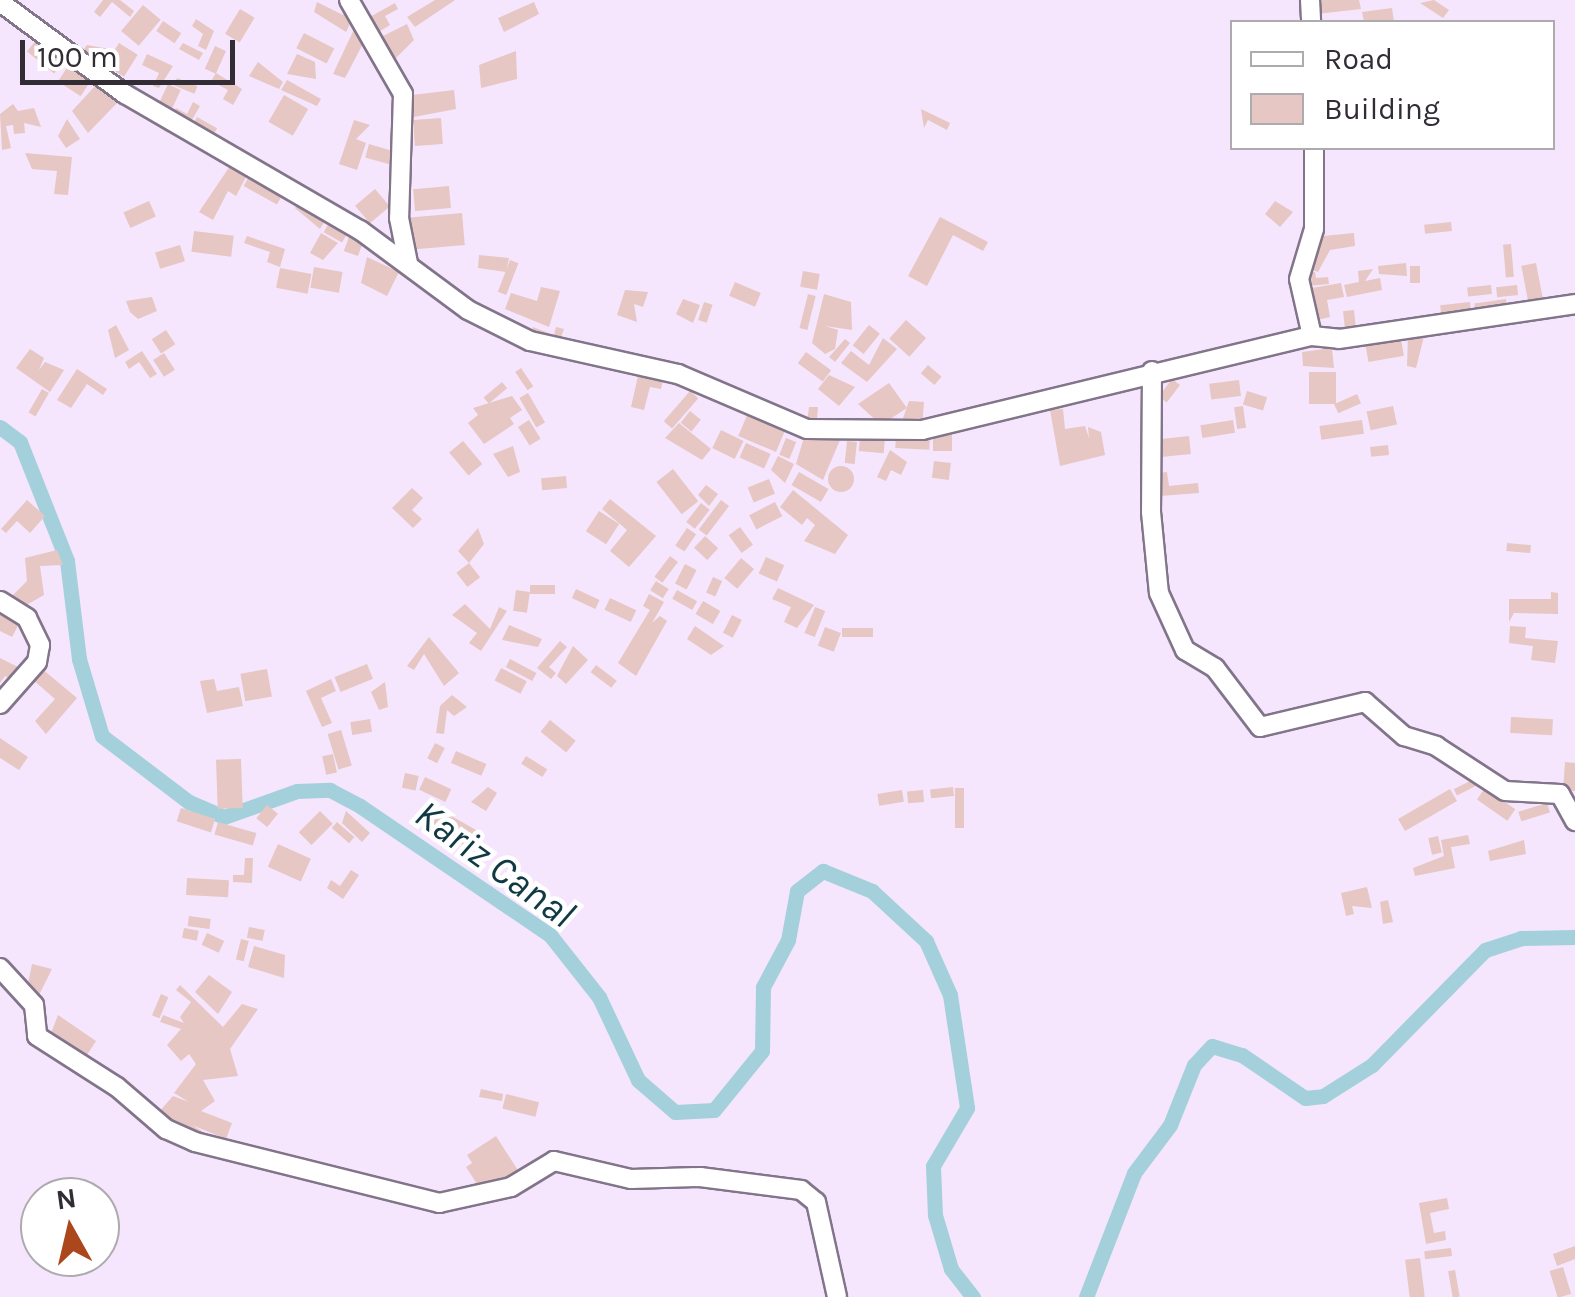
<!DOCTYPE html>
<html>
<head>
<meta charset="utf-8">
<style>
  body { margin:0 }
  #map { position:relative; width:1575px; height:1297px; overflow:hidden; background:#f5e6fe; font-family:Karla,sans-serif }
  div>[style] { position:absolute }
  .canal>* { height:15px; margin:-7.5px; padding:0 7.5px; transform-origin:7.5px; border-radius:7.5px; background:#a4d0dc }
  .building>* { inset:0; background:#e6c7c3; transform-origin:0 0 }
  .round { border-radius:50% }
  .roads { filter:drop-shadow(2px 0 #82758a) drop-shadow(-2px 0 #82758a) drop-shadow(0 2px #82758a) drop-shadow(0 -2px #82758a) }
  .minor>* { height:18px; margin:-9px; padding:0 9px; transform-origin:9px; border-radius:9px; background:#fff }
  span { translate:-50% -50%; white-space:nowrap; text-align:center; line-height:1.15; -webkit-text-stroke:9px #fff; paint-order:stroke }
  .water-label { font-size:40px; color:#113943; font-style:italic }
  .legend { position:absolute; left:1230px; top:20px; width:325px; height:130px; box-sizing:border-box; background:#fff; border:2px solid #adabae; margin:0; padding:12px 18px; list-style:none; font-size:30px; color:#322c35 }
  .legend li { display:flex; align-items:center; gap:20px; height:50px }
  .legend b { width:50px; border:2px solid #adabae }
  .north { position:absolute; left:20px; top:1177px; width:100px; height:100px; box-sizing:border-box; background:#fff; border:2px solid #adabae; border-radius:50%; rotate:352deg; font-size:28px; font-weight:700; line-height:40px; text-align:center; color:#322c35 }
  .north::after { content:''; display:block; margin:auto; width:35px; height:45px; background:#ac461d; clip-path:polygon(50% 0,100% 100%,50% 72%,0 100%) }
  .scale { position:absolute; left:20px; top:40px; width:215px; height:45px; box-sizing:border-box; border:5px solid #322c35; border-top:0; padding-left:12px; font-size:30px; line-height:35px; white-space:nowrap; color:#322c35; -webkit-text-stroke:8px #fff; paint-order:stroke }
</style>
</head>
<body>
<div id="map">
  <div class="canal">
    <i style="left:0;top:427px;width:25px;rotate:37deg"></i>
    <i style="left:20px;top:442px;width:128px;rotate:68.4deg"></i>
    <i style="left:67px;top:561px;width:99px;rotate:83deg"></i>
    <i style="left:79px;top:659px;width:80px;rotate:73.4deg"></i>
    <i style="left:102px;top:736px;width:109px;rotate:37.2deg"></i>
    <i style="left:189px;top:802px;width:38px;rotate:23deg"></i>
    <i style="left:224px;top:817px;width:77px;rotate:-19.6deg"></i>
    <i style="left:297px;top:791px;width:33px;rotate:-2deg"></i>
    <i style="left:330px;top:790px;width:34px;rotate:28deg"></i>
    <i style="left:360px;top:806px;width:230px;rotate:34.2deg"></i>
    <i style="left:550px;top:935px;width:79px;rotate:51.7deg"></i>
    <i style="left:599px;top:997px;width:92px;rotate:64.8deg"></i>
    <i style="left:638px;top:1080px;width:49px;rotate:40.9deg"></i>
    <i style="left:675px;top:1112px;width:39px;rotate:-3deg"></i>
    <i style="left:714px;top:1110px;width:76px;rotate:-50.9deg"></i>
    <i style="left:762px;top:1051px;width:64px;rotate:-89.1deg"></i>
    <i style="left:763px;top:987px;width:53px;rotate:-62deg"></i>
    <i style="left:788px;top:940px;width:50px;rotate:-79.6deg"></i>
    <i style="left:797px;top:891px;width:33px;rotate:-38deg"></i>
    <i style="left:823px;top:871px;width:53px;rotate:22.2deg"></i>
    <i style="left:872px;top:891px;width:74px;rotate:42.8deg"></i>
    <i style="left:926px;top:941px;width:59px;rotate:66deg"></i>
    <i style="left:950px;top:995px;width:114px;rotate:81.4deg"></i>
    <i style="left:967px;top:1108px;width:67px;rotate:120.4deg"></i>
    <i style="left:933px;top:1166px;width:49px;rotate:87.7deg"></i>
    <i style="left:935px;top:1215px;width:56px;rotate:73.5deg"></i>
    <i style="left:951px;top:1269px;width:36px;rotate:52deg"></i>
    <i style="left:1086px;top:1297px;width:133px;rotate:-68.8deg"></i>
    <i style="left:1134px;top:1173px;width:60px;rotate:-53.1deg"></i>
    <i style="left:1170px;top:1125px;width:65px;rotate:-68.2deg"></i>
    <i style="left:1194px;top:1065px;width:26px;rotate:-47deg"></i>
    <i style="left:1212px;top:1046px;width:31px;rotate:17deg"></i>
    <i style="left:1242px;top:1055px;width:76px;rotate:34.3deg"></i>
    <i style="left:1305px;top:1098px;width:18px;rotate:-6deg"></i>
    <i style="left:1323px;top:1096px;width:58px;rotate:-32.3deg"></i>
    <i style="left:1372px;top:1065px;width:161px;rotate:-45.5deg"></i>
    <i style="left:1485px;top:950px;width:38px;rotate:-18deg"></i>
    <i style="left:1521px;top:938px;width:54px;rotate:-1.1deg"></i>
  </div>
  <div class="building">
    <i style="clip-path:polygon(103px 0,120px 0,134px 11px,130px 17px,112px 2px,100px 17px,94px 12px)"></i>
    <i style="clip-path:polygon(435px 0,455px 0,415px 27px,407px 17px)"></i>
    <i style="clip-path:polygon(1316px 0,1359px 0,1361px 9px,1317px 14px)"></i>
    <i style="clip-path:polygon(1434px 0,1449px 10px,1443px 18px,1420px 3px)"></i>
    <i style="clip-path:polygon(317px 2px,343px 15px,347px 8px,353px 18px,346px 32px,314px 12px)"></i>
    <i style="clip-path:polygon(534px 2px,539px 14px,504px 32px,498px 18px)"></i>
    <i style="clip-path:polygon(395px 3px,398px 9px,385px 16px,390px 25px,377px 33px,368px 18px)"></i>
    <i style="left:143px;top:5px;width:23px;height:34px;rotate:40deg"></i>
    <i style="clip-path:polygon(1392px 8px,1394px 22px,1364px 22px,1362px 12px)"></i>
    <i style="left:240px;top:9px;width:17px;height:29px;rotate:31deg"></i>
    <i style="clip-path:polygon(196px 19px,214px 31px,206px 50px,198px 46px,203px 34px,192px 26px)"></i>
    <i style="left:163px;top:21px;width:22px;height:12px;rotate:34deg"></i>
    <i style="clip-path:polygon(357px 23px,367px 36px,345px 78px,333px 74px)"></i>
    <i style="clip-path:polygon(407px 24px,414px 40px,396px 58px,381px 37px)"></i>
    <i style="left:304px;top:33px;width:34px;height:17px;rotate:27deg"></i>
    <i style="left:37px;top:39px;width:35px;height:16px;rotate:39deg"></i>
    <i style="left:119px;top:43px;width:22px;height:26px;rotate:32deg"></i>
    <i style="clip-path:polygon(183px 43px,203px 53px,199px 60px,179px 49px)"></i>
    <i style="clip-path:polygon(87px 45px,110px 49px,100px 65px,81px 53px)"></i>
    <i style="left:215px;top:46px;width:12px;height:25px;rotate:24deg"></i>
    <i style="clip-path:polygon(516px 51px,517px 79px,481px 88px,479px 65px)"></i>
    <i style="clip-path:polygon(147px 54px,173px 66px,159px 88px,153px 86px,159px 73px,142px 65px)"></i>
    <i style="clip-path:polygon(297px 54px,315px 62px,316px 79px,287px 74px)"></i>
    <i style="clip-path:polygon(258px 62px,283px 82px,279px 89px,249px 76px)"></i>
    <i style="left:70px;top:63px;width:27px;height:22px;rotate:33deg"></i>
    <i style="clip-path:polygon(216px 73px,242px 89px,233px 105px,223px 99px,228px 90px,211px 81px)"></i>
    <i style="left:177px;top:78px;width:22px;height:8px;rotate:22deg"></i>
    <i style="clip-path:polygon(287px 80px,321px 99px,317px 106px,281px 90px)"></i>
    <i style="clip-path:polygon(97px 84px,117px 103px,88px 133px,72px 111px)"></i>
    <i style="left:168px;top:84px;width:14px;height:24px;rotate:25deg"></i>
    <i style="clip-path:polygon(454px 90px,456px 109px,414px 117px,412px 95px)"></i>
    <i style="left:284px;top:95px;width:28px;height:31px;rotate:30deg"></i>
    <i style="left:125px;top:99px;width:54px;height:6px;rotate:32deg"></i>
    <i style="clip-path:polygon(193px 102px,200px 106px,189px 125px,172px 115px,176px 108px,187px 114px)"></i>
    <i style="clip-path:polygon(13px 104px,18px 111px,34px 108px,41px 127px,24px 123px,25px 133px,14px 134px,13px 125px,6px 126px,11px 148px,2px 150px,0 114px)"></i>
    <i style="clip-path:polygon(921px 109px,950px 123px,947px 130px,928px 120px,924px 128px)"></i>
    <i style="left:197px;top:117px;width:23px;height:10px;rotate:29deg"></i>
    <i style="left:441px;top:118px;width:26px;height:28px;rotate:86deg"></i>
    <i style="clip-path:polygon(67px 119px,80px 139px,66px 148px,58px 136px)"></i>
    <i style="clip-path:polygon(354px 120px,370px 125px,356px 139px,366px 143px,357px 170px,339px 164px)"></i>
    <i style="left:369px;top:144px;width:25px;height:14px;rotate:16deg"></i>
    <i style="clip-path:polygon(25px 153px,72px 157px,68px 195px,54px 194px,57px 171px,32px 169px)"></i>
    <i style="clip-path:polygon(230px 166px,247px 175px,236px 196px,228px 191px,213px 220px,199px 212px)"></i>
    <i style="left:251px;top:173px;width:38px;height:15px;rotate:29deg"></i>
    <i style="left:449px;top:186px;width:22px;height:36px;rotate:85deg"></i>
    <i style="left:375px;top:189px;width:23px;height:26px;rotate:50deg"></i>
    <i style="left:149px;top:201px;width:17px;height:28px;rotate:66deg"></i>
    <i style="clip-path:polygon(299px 201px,327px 217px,320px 229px,295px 208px)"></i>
    <i style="clip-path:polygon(1275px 201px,1293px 212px,1280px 227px,1265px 214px)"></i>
    <i style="left:462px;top:213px;width:32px;height:55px;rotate:85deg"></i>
    <i style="clip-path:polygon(940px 217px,988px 242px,983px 251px,953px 235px,927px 286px,908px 276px)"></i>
    <i style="left:330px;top:221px;width:21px;height:13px;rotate:29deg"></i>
    <i style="left:1451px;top:222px;width:9px;height:27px;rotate:84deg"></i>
    <i style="left:194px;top:231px;width:40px;height:21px;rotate:7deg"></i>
    <i style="clip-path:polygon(321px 233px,338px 243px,323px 260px,310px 253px)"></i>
    <i style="clip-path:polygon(1354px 233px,1355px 246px,1330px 250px,1318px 272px,1308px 268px,1323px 236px)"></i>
    <i style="left:350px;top:234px;width:15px;height:18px;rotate:20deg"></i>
    <i style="clip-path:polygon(247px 236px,285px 249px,280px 267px,267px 262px,270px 252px,244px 243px)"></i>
    <i style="left:1511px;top:244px;width:33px;height:8px;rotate:85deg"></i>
    <i style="left:180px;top:245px;width:17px;height:26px;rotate:73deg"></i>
    <i style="clip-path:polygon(479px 255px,509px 258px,506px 272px,478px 268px)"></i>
    <i style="clip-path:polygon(367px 257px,399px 272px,387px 296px,361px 283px)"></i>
    <i style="left:510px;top:260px;width:9px;height:34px;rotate:21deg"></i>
    <i style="clip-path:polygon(1406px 263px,1407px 276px,1379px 274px,1378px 266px)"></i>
    <i style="left:1536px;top:263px;width:37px;height:15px;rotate:79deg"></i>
    <i style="left:1410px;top:266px;width:10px;height:17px"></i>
    <i style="left:314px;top:267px;width:29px;height:21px;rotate:10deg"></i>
    <i style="left:280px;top:268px;width:32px;height:20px;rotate:11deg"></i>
    <i style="clip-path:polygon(1373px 269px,1365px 281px,1380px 278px,1382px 290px,1347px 297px,1344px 285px,1359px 282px,1358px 271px)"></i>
    <i style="left:803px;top:271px;width:17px;height:16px;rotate:10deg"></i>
    <i style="clip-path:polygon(1315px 272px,1316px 278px,1328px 277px,1329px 284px,1307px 286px,1306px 273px)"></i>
    <i style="left:735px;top:282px;width:28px;height:15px;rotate:23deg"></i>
    <i style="clip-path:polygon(1341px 283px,1344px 297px,1327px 300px,1330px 317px,1317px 320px,1312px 288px)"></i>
    <i style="left:1491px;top:285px;width:9px;height:24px;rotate:84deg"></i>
    <i style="left:1517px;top:285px;width:10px;height:21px;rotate:84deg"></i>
    <i style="clip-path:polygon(541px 287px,560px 291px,549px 327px,505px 309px,511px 293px,537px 301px)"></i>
    <i style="clip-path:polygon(625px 290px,648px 292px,643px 307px,634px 304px,637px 322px,617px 315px)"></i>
    <i style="left:808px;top:294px;width:8px;height:35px;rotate:14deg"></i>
    <i style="clip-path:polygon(824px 294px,851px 302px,852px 330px,825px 326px,838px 330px,835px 349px,825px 354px,812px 343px)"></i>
    <i style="clip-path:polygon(152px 297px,157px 311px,138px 319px,130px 312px,126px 301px)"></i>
    <i style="clip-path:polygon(683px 299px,700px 305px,693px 323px,676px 314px)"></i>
    <i style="left:1506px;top:299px;width:7px;height:32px;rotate:82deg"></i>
    <i style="left:704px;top:302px;width:9px;height:19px;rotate:18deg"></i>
    <i style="left:1470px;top:302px;width:9px;height:30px;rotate:84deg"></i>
    <i style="left:1354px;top:310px;width:18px;height:11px;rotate:84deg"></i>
    <i style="left:906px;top:320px;width:27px;height:25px;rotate:42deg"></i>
    <i style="clip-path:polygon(116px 325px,129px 350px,115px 358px,108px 330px)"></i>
    <i style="left:869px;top:325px;width:14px;height:26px;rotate:39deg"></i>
    <i style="clip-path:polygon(533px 327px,554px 335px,556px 327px,564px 329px,558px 346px,531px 336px)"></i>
    <i style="clip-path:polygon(1426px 329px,1416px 368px,1407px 366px,1408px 334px)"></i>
    <i style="left:166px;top:330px;width:17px;height:17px;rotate:57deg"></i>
    <i style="clip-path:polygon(883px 338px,897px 349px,867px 382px,841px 363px,851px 351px,869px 365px)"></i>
    <i style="clip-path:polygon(845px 339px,850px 343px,835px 362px,829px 357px)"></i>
    <i style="left:1401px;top:339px;width:17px;height:36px;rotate:80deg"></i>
    <i style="clip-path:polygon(1332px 348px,1334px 368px,1303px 366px,1302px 352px)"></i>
    <i style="clip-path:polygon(30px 349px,44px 358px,39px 370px,45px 362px,64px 370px,50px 392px,16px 368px)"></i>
    <i style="clip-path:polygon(142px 351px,157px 374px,150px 378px,139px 362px,129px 369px,125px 362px)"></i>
    <i style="left:806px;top:352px;width:31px;height:14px;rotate:36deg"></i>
    <i style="left:164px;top:353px;width:20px;height:13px;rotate:57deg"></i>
    <i style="left:928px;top:365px;width:18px;height:11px;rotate:41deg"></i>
    <i style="left:521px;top:368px;width:22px;height:7px;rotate:56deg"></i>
    <i style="clip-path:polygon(77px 369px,107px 389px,103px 395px,87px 384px,71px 408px,57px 400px)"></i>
    <i style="left:1309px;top:372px;width:27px;height:32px"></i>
    <i style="clip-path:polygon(829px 375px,855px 387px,839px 406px,818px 389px)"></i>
    <i style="clip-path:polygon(638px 376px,663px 380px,661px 389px,650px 387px,644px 410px,631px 407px)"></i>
    <i style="left:1172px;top:379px;width:10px;height:22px;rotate:37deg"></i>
    <i style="left:1239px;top:380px;width:16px;height:30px;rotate:83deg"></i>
    <i style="left:502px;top:382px;width:8px;height:24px;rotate:50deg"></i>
    <i style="clip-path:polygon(889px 383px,907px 408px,881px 425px,858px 404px)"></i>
    <i style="left:42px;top:389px;width:8px;height:27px;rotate:30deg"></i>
    <i style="left:690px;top:391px;width:11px;height:40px;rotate:41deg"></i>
    <i style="left:1247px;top:391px;width:21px;height:14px;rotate:17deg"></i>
    <i style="left:528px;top:393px;width:34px;height:10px;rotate:60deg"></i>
    <i style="left:1357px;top:394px;width:10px;height:25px;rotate:66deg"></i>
    <i style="clip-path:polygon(512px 396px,522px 410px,510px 418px,514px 424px,484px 444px,468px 423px,478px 415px,473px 408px)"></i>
    <i style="clip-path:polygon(909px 401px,924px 402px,922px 428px,900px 427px)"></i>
    <i style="left:1243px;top:406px;width:22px;height:9px;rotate:82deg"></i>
    <i style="left:1393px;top:406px;width:19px;height:27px;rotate:78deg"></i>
    <i style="clip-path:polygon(809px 407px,818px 407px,817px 418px,837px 418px,838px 426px,807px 422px)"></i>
    <i style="clip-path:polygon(1063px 409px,1065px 429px,1085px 426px,1089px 438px,1088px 427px,1101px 432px,1105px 455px,1060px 466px,1050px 410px)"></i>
    <i style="left:690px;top:411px;width:14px;height:15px;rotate:39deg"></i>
    <i style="left:748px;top:413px;width:41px;height:25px;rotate:23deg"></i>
    <i style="left:529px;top:420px;width:22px;height:13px;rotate:58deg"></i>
    <i style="left:1233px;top:420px;width:13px;height:33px;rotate:81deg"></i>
    <i style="left:1362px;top:420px;width:14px;height:43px;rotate:82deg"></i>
    <i style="clip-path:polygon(679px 423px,711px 449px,702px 460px,665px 438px)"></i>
    <i style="left:721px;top:430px;width:25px;height:20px;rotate:26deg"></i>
    <i style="clip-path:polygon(805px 434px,840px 440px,823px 480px,796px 464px)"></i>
    <i style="left:896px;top:435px;width:34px;height:13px;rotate:3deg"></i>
    <i style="left:933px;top:435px;width:19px;height:16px"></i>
    <i style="left:1189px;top:436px;width:18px;height:30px;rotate:84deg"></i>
    <i style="left:860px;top:437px;width:25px;height:14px;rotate:5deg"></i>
    <i style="left:786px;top:438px;width:11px;height:18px;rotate:22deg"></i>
    <i style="left:463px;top:441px;width:30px;height:18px;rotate:50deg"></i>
    <i style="left:847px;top:441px;width:10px;height:22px;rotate:6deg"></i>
    <i style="left:746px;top:443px;width:27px;height:16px;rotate:24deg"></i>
    <i style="left:1388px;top:445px;width:10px;height:18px;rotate:84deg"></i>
    <i style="clip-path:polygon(513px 446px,520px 472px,508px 477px,493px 454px)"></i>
    <i style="clip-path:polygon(890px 450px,907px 462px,901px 475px,891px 470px,886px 481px,877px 477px)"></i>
    <i style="clip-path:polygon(778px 456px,794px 464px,785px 483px,771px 470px)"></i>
    <i style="left:934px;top:461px;width:17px;height:17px;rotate:7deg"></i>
    <i class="round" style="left:828px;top:466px;width:26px;height:26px"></i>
    <i style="left:673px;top:469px;width:41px;height:21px;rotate:52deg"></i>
    <i style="left:799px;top:472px;width:34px;height:15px;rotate:30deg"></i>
    <i style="clip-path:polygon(1167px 472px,1169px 486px,1198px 483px,1199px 493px,1160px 496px,1158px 473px)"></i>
    <i style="left:566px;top:476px;width:12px;height:25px;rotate:85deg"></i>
    <i style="left:769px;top:479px;width:16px;height:23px;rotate:68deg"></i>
    <i style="clip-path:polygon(706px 485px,718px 494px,709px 506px,698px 495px)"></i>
    <i style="clip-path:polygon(412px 488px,423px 498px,412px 510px,422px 519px,413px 528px,392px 508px)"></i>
    <i style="clip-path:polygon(793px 490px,848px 535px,835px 554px,804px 541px,815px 525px,807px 518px,802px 525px,780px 507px)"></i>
    <i style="clip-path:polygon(610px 499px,656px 536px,629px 567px,610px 551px,627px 530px,602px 509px)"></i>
    <i style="clip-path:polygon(27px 500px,45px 516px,30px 533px,17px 521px,6px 533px,1px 529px)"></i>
    <i style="left:721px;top:500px;width:10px;height:37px;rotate:37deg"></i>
    <i style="left:775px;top:502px;width:16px;height:29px;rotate:63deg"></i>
    <i style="left:701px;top:503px;width:11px;height:24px;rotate:38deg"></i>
    <i style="left:599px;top:511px;width:24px;height:24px;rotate:33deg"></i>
    <i style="left:740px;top:527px;width:22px;height:14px;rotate:54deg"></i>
    <i style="clip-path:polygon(478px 528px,484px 544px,469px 563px,458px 551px)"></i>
    <i style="left:687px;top:528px;width:11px;height:21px;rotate:34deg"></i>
    <i style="left:705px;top:536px;width:18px;height:16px;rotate:43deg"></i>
    <i style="left:1507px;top:543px;width:24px;height:8px;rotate:5deg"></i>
    <i style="clip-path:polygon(57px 550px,63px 565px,40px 566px,44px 595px,16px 611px,11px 597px,27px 581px,25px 558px)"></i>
    <i style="left:670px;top:556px;width:10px;height:26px;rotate:37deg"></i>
    <i style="left:766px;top:557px;width:20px;height:18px;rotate:24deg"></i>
    <i style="left:741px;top:558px;width:17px;height:26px;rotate:40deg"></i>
    <i style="left:469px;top:563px;width:18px;height:16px;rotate:52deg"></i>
    <i style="left:685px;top:564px;width:13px;height:22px;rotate:27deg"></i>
    <i style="left:713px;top:577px;width:10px;height:17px;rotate:24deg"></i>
    <i style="left:656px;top:581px;width:15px;height:11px;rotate:32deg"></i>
    <i style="left:555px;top:585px;width:9px;height:25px;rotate:90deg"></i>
    <i style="clip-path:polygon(778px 588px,814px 605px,797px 628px,784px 622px,791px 607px,772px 599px)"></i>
    <i style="left:576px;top:589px;width:26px;height:10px;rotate:25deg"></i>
    <i style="left:516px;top:590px;width:14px;height:21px;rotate:8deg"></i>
    <i style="left:677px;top:590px;width:23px;height:10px;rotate:29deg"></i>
    <i style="clip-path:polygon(1551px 592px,1558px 593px,1558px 614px,1514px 613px,1509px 622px,1509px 599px,1551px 599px)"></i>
    <i style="clip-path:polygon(649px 594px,664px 602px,652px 623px,660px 616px,667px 621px,636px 676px,618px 663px,650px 610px,643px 606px)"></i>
    <i style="left:610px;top:598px;width:29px;height:13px;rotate:25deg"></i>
    <i style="left:703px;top:601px;width:20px;height:15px;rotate:30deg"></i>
    <i style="clip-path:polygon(465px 604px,490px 629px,499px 607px,507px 611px,481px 651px,469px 643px,477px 633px,452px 615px)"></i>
    <i style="left:815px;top:607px;width:11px;height:28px;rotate:22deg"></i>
    <i style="clip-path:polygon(0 610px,21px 620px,12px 637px,0 631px)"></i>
    <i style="left:732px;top:615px;width:11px;height:20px;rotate:27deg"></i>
    <i style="clip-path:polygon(509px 625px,542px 639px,538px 647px,502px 640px)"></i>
    <i style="clip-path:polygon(695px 626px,724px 646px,711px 655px,687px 639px)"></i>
    <i style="clip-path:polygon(1510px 626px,1526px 627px,1525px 638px,1558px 641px,1555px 663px,1531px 660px,1533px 646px,1509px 643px)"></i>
    <i style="left:825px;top:627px;width:17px;height:20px;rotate:21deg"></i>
    <i style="left:873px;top:628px;width:9px;height:31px;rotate:90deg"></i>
    <i style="clip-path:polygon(429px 637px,459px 673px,444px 686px,424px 654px,414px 670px,407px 666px)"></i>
    <i style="clip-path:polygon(560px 641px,567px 647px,549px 667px,556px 673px,551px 679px,537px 668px)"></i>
    <i style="clip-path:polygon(573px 646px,588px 660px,566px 684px,557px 676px)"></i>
    <i style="clip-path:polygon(0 658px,20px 668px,13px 680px,5px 676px,0 683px)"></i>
    <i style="left:510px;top:659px;width:30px;height:9px;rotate:28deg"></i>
    <i style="left:367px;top:664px;width:16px;height:35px;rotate:68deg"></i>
    <i style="left:596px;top:665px;width:26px;height:9px;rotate:37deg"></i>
    <i style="clip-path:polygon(41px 668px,77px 698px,46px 734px,35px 721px,55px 699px,32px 679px)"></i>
    <i style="left:501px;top:668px;width:29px;height:14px;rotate:27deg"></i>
    <i style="left:267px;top:669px;width:28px;height:27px;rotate:80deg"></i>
    <i style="clip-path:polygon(214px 679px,217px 691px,239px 687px,243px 706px,207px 713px,200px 681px)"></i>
    <i style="clip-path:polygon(331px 679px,336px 691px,321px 698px,332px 723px,322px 727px,306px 691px)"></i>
    <i style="clip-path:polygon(385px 682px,388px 707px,379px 710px,371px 692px)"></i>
    <i style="clip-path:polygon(452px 695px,467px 707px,454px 716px,447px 710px,444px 734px,436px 733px,440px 706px)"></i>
    <i style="left:1511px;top:717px;width:42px;height:16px;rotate:3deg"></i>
    <i style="left:370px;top:719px;width:13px;height:20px;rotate:81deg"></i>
    <i style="left:550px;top:720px;width:33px;height:15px;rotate:39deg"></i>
    <i style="left:341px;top:730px;width:37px;height:14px;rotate:73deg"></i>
    <i style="clip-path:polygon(0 738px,28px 757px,19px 770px,0 758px)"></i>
    <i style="left:435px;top:743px;width:11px;height:17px;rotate:27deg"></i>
    <i style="left:456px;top:751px;width:33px;height:13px;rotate:23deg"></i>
    <i style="left:333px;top:754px;width:19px;height:11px;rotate:78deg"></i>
    <i style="left:526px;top:756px;width:25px;height:9px;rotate:32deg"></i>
    <i style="left:241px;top:759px;width:49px;height:25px;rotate:88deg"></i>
    <i style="clip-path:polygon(1565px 762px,1575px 763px,1575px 791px,1563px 791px)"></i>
    <i style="left:405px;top:773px;width:14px;height:15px;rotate:12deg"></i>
    <i style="left:425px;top:777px;width:29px;height:14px;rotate:25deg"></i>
    <i style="left:1476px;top:778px;width:7px;height:25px;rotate:63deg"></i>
    <i style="clip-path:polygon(488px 787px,497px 793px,486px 811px,471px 802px)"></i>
    <i style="left:953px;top:787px;width:9px;height:23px;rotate:84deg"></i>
    <i style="left:955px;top:788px;width:9px;height:40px"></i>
    <i style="left:1485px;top:788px;width:37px;height:14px;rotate:35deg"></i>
    <i style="left:1450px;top:789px;width:14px;height:60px;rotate:60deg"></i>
    <i style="left:902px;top:790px;width:12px;height:25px;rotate:81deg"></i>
    <i style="left:923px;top:790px;width:12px;height:16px;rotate:85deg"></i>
    <i style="left:1547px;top:803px;width:10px;height:30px;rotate:73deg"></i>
    <i style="left:267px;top:805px;width:14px;height:17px;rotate:39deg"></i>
    <i style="left:181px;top:808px;width:36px;height:14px;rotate:18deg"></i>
    <i style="clip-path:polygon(441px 810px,476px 830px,467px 846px,427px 830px)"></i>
    <i style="left:320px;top:811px;width:18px;height:30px;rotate:45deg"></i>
    <i style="clip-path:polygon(346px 811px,370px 833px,362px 842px,342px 823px)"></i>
    <i style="left:218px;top:822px;width:40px;height:13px;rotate:16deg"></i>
    <i style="left:337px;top:822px;width:23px;height:8px;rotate:41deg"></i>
    <i style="clip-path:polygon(1468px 835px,1470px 844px,1451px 847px,1455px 868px,1415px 876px,1413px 868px,1444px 856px,1441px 840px)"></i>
    <i style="left:1438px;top:836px;width:17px;height:10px;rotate:77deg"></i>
    <i style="clip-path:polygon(1524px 840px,1526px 854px,1490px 861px,1488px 851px)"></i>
    <i style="left:278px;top:844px;width:36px;height:25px;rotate:24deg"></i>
    <i style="clip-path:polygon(245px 858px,253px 858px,252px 883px,233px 882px,233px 875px,244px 875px)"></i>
    <i style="clip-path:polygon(351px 870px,359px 875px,343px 899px,327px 888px,331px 880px,340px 886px)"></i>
    <i style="left:187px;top:878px;width:42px;height:17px;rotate:3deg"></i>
    <i style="clip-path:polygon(1367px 887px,1372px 908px,1352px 906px,1354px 914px,1346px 916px,1341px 893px)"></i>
    <i style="clip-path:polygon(1388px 900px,1393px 922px,1383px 924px,1380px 902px)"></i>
    <i style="left:189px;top:916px;width:22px;height:10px;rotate:8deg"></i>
    <i style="left:249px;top:927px;width:16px;height:11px;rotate:11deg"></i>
    <i style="left:184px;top:928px;width:15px;height:10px;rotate:11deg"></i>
    <i style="left:207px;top:933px;width:19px;height:13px;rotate:25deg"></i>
    <i style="left:241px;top:939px;width:8px;height:21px;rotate:14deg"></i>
    <i style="clip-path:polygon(254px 946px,285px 955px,284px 978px,248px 967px)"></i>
    <i style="clip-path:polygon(32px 964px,52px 969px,39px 995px,26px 993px)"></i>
    <i style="clip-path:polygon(209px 975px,232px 992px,218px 1014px,195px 992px)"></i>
    <i style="clip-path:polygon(180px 985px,223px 1027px,242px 1004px,258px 1009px,230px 1049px,238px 1076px,203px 1080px,215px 1101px,201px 1111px,232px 1123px,226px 1139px,192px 1125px,205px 1133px,202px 1139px,158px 1113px,173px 1096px,189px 1102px,174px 1093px,196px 1064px,189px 1054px,181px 1061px,167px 1045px,181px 1029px,160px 1022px,163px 1015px,184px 1023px,180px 1017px,191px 1002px,176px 990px)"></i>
    <i style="left:161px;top:994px;width:8px;height:23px;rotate:23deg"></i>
    <i style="clip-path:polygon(58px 1015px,96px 1041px,85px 1058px,50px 1036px)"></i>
    <i style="clip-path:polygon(481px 1089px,503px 1094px,502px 1101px,479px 1097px)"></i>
    <i style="left:506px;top:1094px;width:34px;height:15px;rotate:14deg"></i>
    <i style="clip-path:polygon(496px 1136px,519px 1172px,481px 1190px,466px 1167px,472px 1163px,467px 1155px)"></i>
    <i style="clip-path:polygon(1447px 1198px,1449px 1209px,1430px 1213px,1434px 1233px,1445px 1231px,1446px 1240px,1426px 1244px,1419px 1203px)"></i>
    <i style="clip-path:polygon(1575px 1246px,1575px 1259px,1557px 1266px,1553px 1254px)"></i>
    <i style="left:1451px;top:1248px;width:8px;height:27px;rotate:83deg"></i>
    <i style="left:1420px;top:1258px;width:39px;height:15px;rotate:83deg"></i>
    <i style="left:1563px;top:1267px;width:28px;height:14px;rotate:73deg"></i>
    <i style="left:1455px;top:1270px;width:27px;height:7px;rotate:80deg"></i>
  </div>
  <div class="roads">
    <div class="minor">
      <i style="left:349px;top:0;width:108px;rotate:60.1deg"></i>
      <i style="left:403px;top:94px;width:124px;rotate:91.8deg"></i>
      <i style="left:399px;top:218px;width:46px;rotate:78.7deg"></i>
      <i style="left:1310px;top:0;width:22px;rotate:87deg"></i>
      <i style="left:0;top:2px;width:155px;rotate:36.4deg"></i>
      <i style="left:125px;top:94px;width:272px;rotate:30.1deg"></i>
      <i style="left:360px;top:230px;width:134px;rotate:36.5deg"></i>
      <i style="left:468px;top:310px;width:69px;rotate:26.6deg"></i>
      <i style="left:530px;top:341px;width:152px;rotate:12.6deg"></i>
      <i style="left:678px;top:374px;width:140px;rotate:23.1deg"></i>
      <i style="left:807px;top:429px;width:115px;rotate:0.5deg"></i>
      <i style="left:922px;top:430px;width:401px;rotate:-13.6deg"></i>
      <i style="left:1312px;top:336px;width:58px;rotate:-102.8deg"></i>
      <i style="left:1299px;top:279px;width:52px;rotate:-73.3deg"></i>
      <i style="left:1314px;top:229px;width:81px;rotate:-90deg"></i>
      <i style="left:1312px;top:336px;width:27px;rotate:6deg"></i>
      <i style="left:1339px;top:339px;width:239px;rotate:-8.4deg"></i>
      <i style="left:1152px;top:371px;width:141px;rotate:90.4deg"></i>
      <i style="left:1151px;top:512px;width:81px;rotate:84.4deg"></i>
      <i style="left:1159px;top:593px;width:63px;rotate:65.5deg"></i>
      <i style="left:1185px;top:650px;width:35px;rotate:31deg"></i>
      <i style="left:1215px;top:668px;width:74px;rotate:52.7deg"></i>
      <i style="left:1260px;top:727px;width:108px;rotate:-13.4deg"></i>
      <i style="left:1365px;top:702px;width:52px;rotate:41.1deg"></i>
      <i style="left:1404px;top:736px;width:34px;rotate:17deg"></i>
      <i style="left:1436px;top:746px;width:82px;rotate:33.1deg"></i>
      <i style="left:1505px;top:791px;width:55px;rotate:3.1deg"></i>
      <i style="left:1560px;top:794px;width:31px;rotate:61deg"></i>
      <i style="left:0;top:601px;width:32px;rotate:32deg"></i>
      <i style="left:27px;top:618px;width:30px;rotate:64deg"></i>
      <i style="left:40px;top:645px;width:17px;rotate:100deg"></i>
      <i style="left:37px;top:662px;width:56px;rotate:131.4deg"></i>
      <i style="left:0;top:968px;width:50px;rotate:47.4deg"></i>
      <i style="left:34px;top:1005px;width:31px;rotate:84deg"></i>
      <i style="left:37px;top:1036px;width:95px;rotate:32.5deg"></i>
      <i style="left:117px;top:1087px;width:65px;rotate:40.6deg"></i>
      <i style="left:166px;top:1129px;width:32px;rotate:24deg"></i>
      <i style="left:195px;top:1142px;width:252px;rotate:14deg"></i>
      <i style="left:439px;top:1203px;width:74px;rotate:-12.5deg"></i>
      <i style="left:511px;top:1187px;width:50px;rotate:-31.2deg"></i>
      <i style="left:554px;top:1161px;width:79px;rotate:13.2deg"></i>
      <i style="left:631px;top:1179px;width:69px;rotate:-1.7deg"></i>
      <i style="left:700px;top:1177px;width:102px;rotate:7.3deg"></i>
      <i style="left:801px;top:1190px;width:19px;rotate:39deg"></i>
      <i style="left:816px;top:1202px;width:97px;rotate:77.5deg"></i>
    </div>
  </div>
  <div class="water-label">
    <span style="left:495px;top:864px;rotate:36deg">Kariz Canal</span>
  </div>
  <ul class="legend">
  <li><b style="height:12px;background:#fff"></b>Road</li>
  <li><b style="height:28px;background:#e6c7c3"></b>Building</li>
  </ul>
  <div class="north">N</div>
  <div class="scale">100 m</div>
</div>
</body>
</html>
